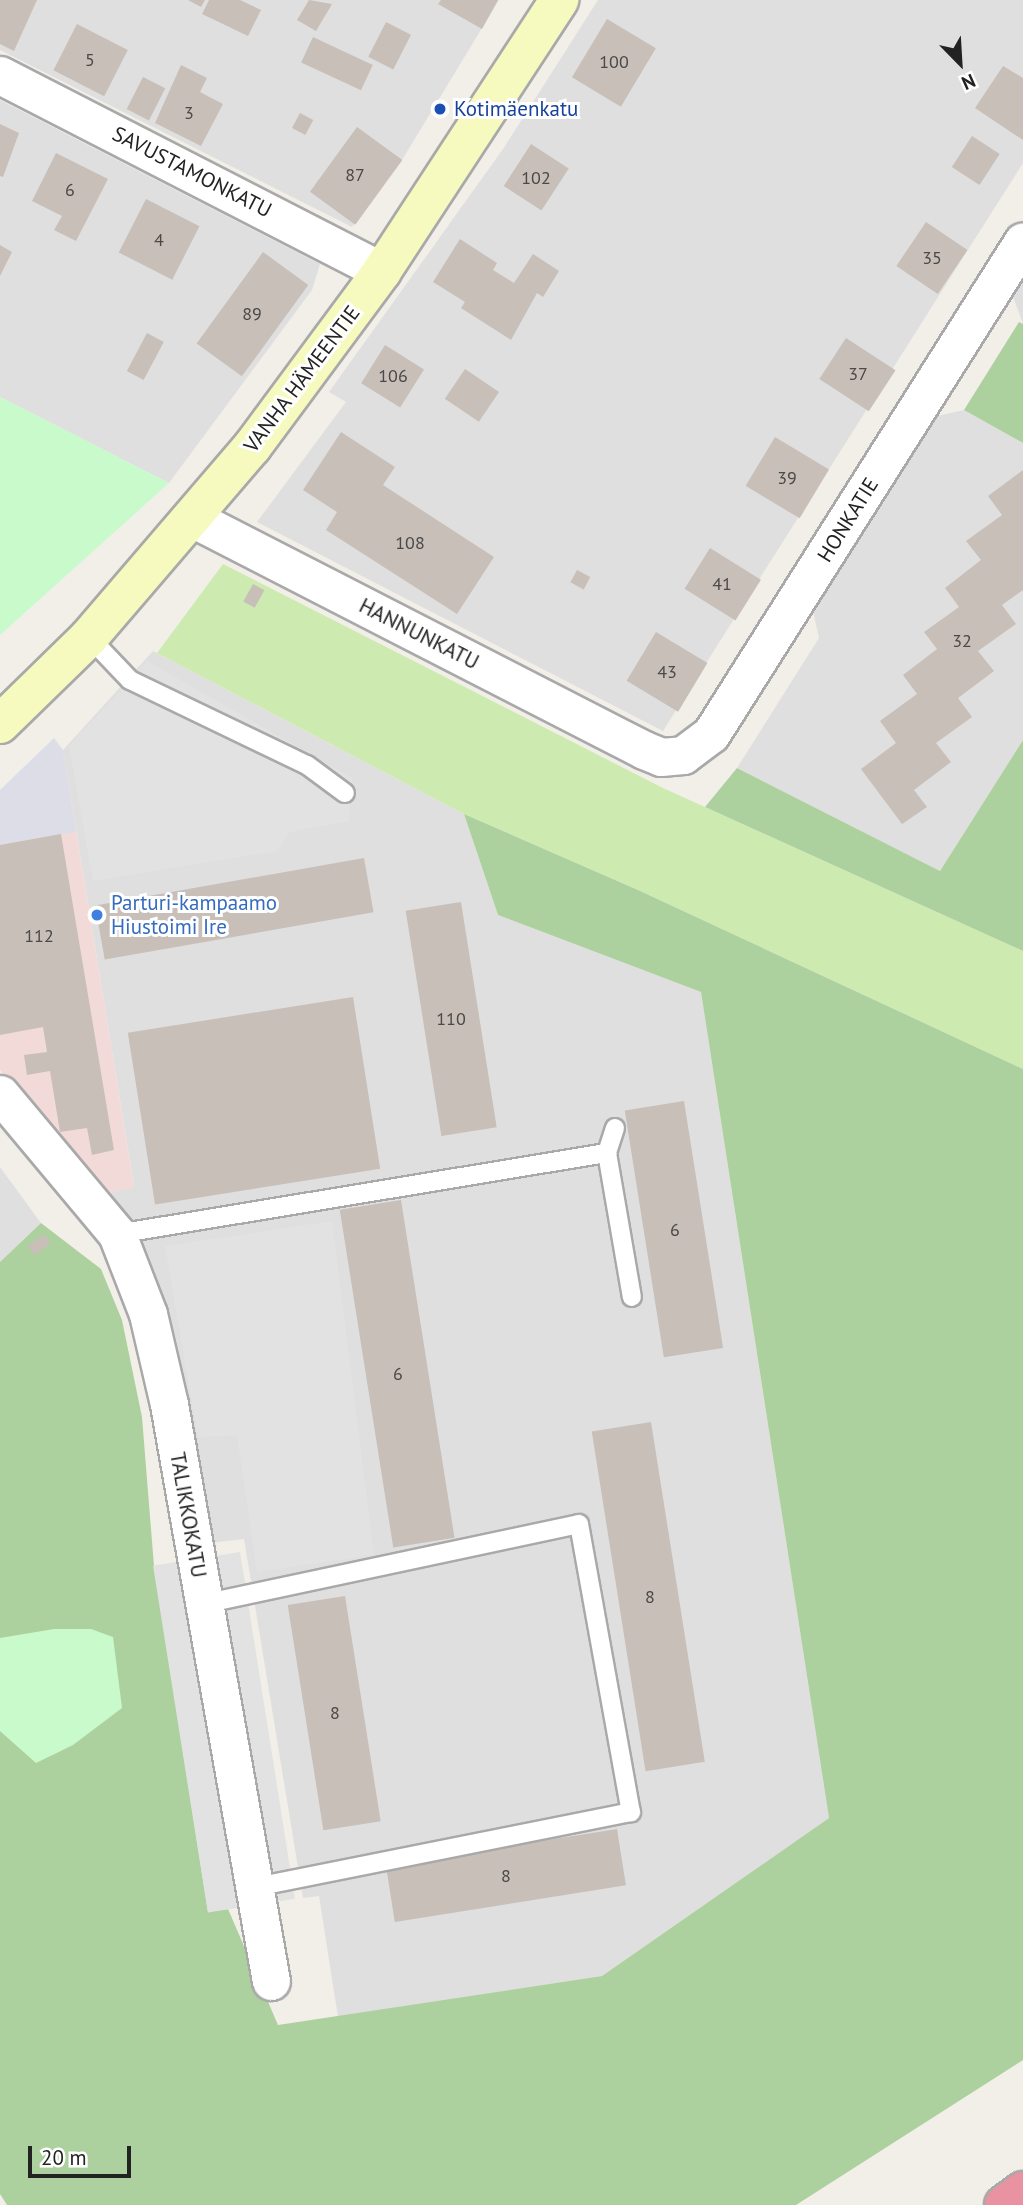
<!DOCTYPE html>
<html>
<head>
<meta charset="utf-8">
<style>
  body { margin:0 }
  #map { position:relative; width:1023px; height:2205px; overflow:hidden; background:#f2efe9; font-family:"PT Sans",sans-serif }
  div>[style] { position:absolute }
  .residential>* { inset:0; background:#e0dfdf }
  .commercial>* { inset:0; background:#f2dad9 }
  .grass>* { inset:0; background:#cdebb0 }
  .forest>* { inset:0; background:#add19e }
  .park>* { inset:0; background:#c8facc }
  .parking>* { inset:0; background:#e2e2e2; transform-origin:0 0 }
  .plaza>* { inset:0; background:#dddde8 }
  .building>* { inset:0; background:#c7bfb8; transform-origin:0 0 }
  .roads { filter:drop-shadow(2px 0 #a9a9a9) drop-shadow(-2px 0 #a9a9a9) drop-shadow(0 2px #a9a9a9) drop-shadow(0 -2px #a9a9a9) }
  .lane>* { height:18px; margin:-9px; padding:0 9px; transform-origin:9px; border-radius:9px; background:#fff }
  .street>* { height:37px; margin:-18.5px; padding:0 18.5px; transform-origin:18.5px; border-radius:18.5px; background:#fff }
  .secondary>* { height:38px; margin:-19px; padding:0 19px; transform-origin:19px; border-radius:19px; background:#f7fabf }
  .highway>* { height:38px; margin:-19px; padding:0 19px; transform-origin:19px; border-radius:19px; background:#e892a2 }
  .dots>* { width:19px; height:19px; translate:-50% -50%; box-sizing:border-box; border:4px solid #fff; border-radius:50% }
  span { translate:-50% -50%; white-space:nowrap; text-align:center; line-height:1.15; -webkit-text-stroke:6px #fff; paint-order:stroke }
  .number-label { font-size:18px; color:#4b4948 }
  .number-label span { -webkit-text-stroke-width:0 }
  .transit-label { font-size:21px; color:#164399 }
  .left { translate:0 -50%; text-align:left }
  .street-label { font-size:21px; color:#222 }
  .shop-label { font-size:21px; color:#366cbe }
  .north { position:absolute; left:925px; top:28px; width:70px; height:70px; -webkit-text-stroke:5px #fff; paint-order:stroke; rotate:156deg; font-size:19px; font-weight:700; line-height:28px; text-align:center; color:#222 }
  .north::after { content:''; display:block; margin:auto; width:24px; height:32px; background:#222; clip-path:polygon(50% 0,100% 100%,50% 72%,0 100%) }
  .scale { position:absolute; left:28px; top:2146px; width:103px; height:32px; box-sizing:border-box; border:4px solid #222; border-top:0; padding-left:9px; font-size:21px; line-height:24px; white-space:nowrap; color:#222; -webkit-text-stroke:5px #fff; paint-order:stroke }
</style>
</head>
<body>
<div id="map">
  <div class="residential">
    <i style="clip-path:polygon(0 0,499px 0,402px 160px,352px 227px,0 50px)"></i>
    <i style="clip-path:polygon(598px 0,1023px 0,1023px 163px,663px 731px,257px 522px,346px 402px,329px 392px,503px 149px)"></i>
    <i style="clip-path:polygon(0 100px,320px 264px,312px 290px,169px 483px,0 397px)"></i>
    <i style="clip-path:polygon(1023px 268px,1023px 324px,1010px 288px)"></i>
    <i style="clip-path:polygon(964px 410px,1023px 443px,1023px 740px,940px 871px,737px 768px,819px 638px,811px 602px,928px 418px)"></i>
    <i style="clip-path:polygon(153px 651px,464px 814px,498px 915px,701px 992px,829px 1818px,602px 1976px,338px 2017px,319px 1896px,303px 1898px,244px 1539px,201px 1544px,101px 1195px,134px 1186px,63px 750px)"></i>
    <i style="clip-path:polygon(0 1167px,41px 1223px,0 1262px)"></i>
  </div>
  <div class="commercial">
    <i style="clip-path:polygon(63px 750px,134px 1187px,101px 1195px,0 1070px,0 810px)"></i>
  </div>
  <div class="grass">
    <i style="clip-path:polygon(223px 564px,663px 788px,1023px 951px,1023px 1069px,638px 890px,464px 814px,157px 653px)"></i>
  </div>
  <div class="forest">
    <i style="clip-path:polygon(1019px 322px,1023px 324px,1023px 443px,964px 410px)"></i>
    <i style="clip-path:polygon(1023px 740px,1023px 951px,705px 807px,737px 768px,940px 871px)"></i>
    <i style="clip-path:polygon(464px 814px,638px 890px,1023px 1069px,1023px 2060px,796px 2205px,7px 2205px,0 2194px,0 1262px,41px 1223px,101px 1269px,122px 1320px,142px 1417px,154px 1566px,208px 1912px,228px 1909px,278px 2025px,602px 1976px,829px 1818px,701px 992px,498px 915px)"></i>
  </div>
  <div class="park">
    <i style="clip-path:polygon(0 397px,169px 483px,0 635px)"></i>
    <i style="clip-path:polygon(54px 1629px,91px 1629px,113px 1637px,122px 1708px,73px 1745px,36px 1763px,0 1731px,0 1638px)"></i>
  </div>
  <div class="parking">
    <i style="clip-path:polygon(147px 661px,352px 778px,349px 821px,290px 832px,278px 851px,93px 881px,69px 746px)"></i>
    <i style="clip-path:polygon(332px 1221px,374px 1555px,257px 1572px,237px 1436px,198px 1437px,165px 1246px)"></i>
    <i style="left:240px;top:1552px;width:351px;height:88px;rotate:81deg"></i>
  </div>
  <div class="plaza">
    <i style="clip-path:polygon(54px 738px,63px 750px,76px 832px,0 845px,0 790px)"></i>
  </div>
  <div class="building">
    <i style="clip-path:polygon(0 0,37px 0,14px 51px,0 44px)"></i>
    <i style="clip-path:polygon(188px 0,205px 0,201px 7px)"></i>
    <i style="clip-path:polygon(209px 0,240px 0,261px 10px,248px 36px,202px 14px)"></i>
    <i style="clip-path:polygon(309px 0,332px 4px,316px 31px,297px 20px)"></i>
    <i style="clip-path:polygon(441px 0,498px 0,482px 29px,438px 4px)"></i>
    <i style="left:607px;top:19px;width:57px;height:68px;rotate:31deg"></i>
    <i style="left:386px;top:22px;width:28px;height:39px;rotate:27deg"></i>
    <i style="left:77px;top:24px;width:57px;height:52px;rotate:27deg"></i>
    <i style="left:313px;top:37px;width:66px;height:28px;rotate:25deg"></i>
    <i style="clip-path:polygon(181px 65px,207px 78px,200px 92px,223px 104px,201px 146px,155px 123px)"></i>
    <i style="clip-path:polygon(1003px 66px,1023px 78px,1023px 140px,975px 108px)"></i>
    <i style="left:143px;top:77px;width:25px;height:36px;rotate:27deg"></i>
    <i style="left:300px;top:113px;width:15px;height:17px;rotate:28deg"></i>
    <i style="clip-path:polygon(0 124px,19px 133px,3px 177px,0 176px)"></i>
    <i style="left:357px;top:127px;width:56px;height:80px;rotate:36deg"></i>
    <i style="left:972px;top:136px;width:33px;height:37px;rotate:33deg"></i>
    <i style="left:531px;top:144px;width:45px;height:50px;rotate:33deg"></i>
    <i style="clip-path:polygon(56px 153px,108px 179px,76px 241px,54px 230px,62px 216px,32px 201px)"></i>
    <i style="left:146px;top:199px;width:60px;height:60px;rotate:27deg"></i>
    <i style="left:926px;top:222px;width:50px;height:53px;rotate:34deg"></i>
    <i style="clip-path:polygon(460px 239px,497px 263px,493px 270px,514px 283px,533px 254px,559px 271px,543px 297px,537px 293px,511px 340px,461px 308px,465px 302px,433px 282px)"></i>
    <i style="clip-path:polygon(0 245px,12px 252px,0 276px)"></i>
    <i style="left:263px;top:252px;width:56px;height:113px;rotate:36deg"></i>
    <i style="left:147px;top:333px;width:19px;height:43px;rotate:28deg"></i>
    <i style="left:846px;top:338px;width:59px;height:49px;rotate:33deg"></i>
    <i style="left:385px;top:345px;width:46px;height:45px;rotate:32deg"></i>
    <i style="left:465px;top:369px;width:41px;height:36px;rotate:34deg"></i>
    <i style="clip-path:polygon(341px 432px,395px 467px,383px 485px,494px 557px,457px 614px,326px 530px,337px 512px,303px 490px)"></i>
    <i style="left:775px;top:437px;width:63px;height:57px;rotate:31deg"></i>
    <i style="clip-path:polygon(1023px 470px,1023px 590px,1002px 605px,1016px 624px,978px 651px,994px 671px,958px 698px,972px 717px,936px 743px,951px 762px,914px 790px,927px 807px,902px 824px,861px 769px,896px 743px,880px 721px,917px 694px,903px 675px,937px 649px,924px 632px,959px 607px,945px 588px,981px 560px,966px 541px,1002px 515px,988px 496px)"></i>
    <i style="left:710px;top:548px;width:60px;height:48px;rotate:32deg"></i>
    <i style="left:577px;top:570px;width:15px;height:14px;rotate:28deg"></i>
    <i style="left:253px;top:584px;width:13px;height:20px;rotate:29deg"></i>
    <i style="left:656px;top:632px;width:60px;height:57px;rotate:31deg"></i>
    <i style="clip-path:polygon(61px 834px,114px 1150px,92px 1155px,87px 1128px,60px 1132px,50px 1071px,27px 1075px,24px 1055px,47px 1052px,43px 1027px,0 1035px,0 845px)"></i>
    <i style="left:364px;top:858px;width:55px;height:273px;rotate:80deg"></i>
    <i style="left:461px;top:902px;width:228px;height:56px;rotate:81deg"></i>
    <i style="left:353px;top:997px;width:174px;height:228px;rotate:81deg"></i>
    <i style="left:684px;top:1101px;width:250px;height:60px;rotate:81deg"></i>
    <i style="left:401px;top:1200px;width:342px;height:62px;rotate:81deg"></i>
    <i style="left:44px;top:1234px;width:12px;height:20px;rotate:55deg"></i>
    <i style="left:651px;top:1422px;width:344px;height:60px;rotate:81deg"></i>
    <i style="left:345px;top:1596px;width:228px;height:58px;rotate:81deg"></i>
    <i style="left:617px;top:1829px;width:57px;height:234px;rotate:81deg"></i>
  </div>
  <div class="roads">
    <div class="lane">
      <i style="left:89px;top:637px;width:59px;rotate:46.4deg"></i>
      <i style="left:130px;top:680px;width:196px;rotate:25.7deg"></i>
      <i style="left:307px;top:765px;width:47px;rotate:36.4deg"></i>
      <i style="left:615px;top:1128px;width:26px;rotate:108deg"></i>
      <i style="left:607px;top:1153px;width:146px;rotate:80.2deg"></i>
      <i style="left:117px;top:1234px;width:497px;rotate:-9.4deg"></i>
      <i style="left:203px;top:1604px;width:384px;rotate:-12deg"></i>
      <i style="left:579px;top:1524px;width:293px;rotate:79.8deg"></i>
      <i style="left:631px;top:1812px;width:384px;rotate:168.7deg"></i>
    </div>
    <div class="street">
      <i style="left:0;top:75px;width:429px;rotate:27.2deg"></i>
      <i style="left:194px;top:519px;width:506px;rotate:27.17deg"></i>
      <i style="left:644px;top:750px;width:18px;rotate:22deg"></i>
      <i style="left:661px;top:757px;width:22px;rotate:-5deg"></i>
      <i style="left:683px;top:755px;width:35px;rotate:-37deg"></i>
      <i style="left:711px;top:734px;width:583px;rotate:-57.67deg"></i>
      <i style="left:0;top:1094px;width:182px;rotate:50.1deg"></i>
      <i style="left:117px;top:1234px;width:86px;rotate:68.8deg"></i>
      <i style="left:148px;top:1314px;width:92px;rotate:76.9deg"></i>
      <i style="left:169px;top:1404px;width:586px;rotate:79.98deg"></i>
    </div>
    <div class="secondary">
      <i style="left:0;top:724px;width:124px;rotate:-44.3deg"></i>
      <i style="left:89px;top:637px;width:250px;rotate:-49.4deg"></i>
      <i style="left:252px;top:447px;width:219px;rotate:-53.5deg"></i>
      <i style="left:382px;top:271px;width:324px;rotate:-56.8deg"></i>
    </div>
    <div class="highway">
      <i style="left:1004px;top:2205px;width:24px;rotate:-36deg"></i>
    </div>
  </div>
  <div class="dots">
    <i style="left:440px;top:109px;background:#1a4fb4"></i>
    <i style="left:97px;top:915px;background:#3f7fe0"></i>
  </div>
  <div class="number-label">
    <span style="left:90px;top:60px">5</span>
    <span style="left:614px;top:62px">100</span>
    <span style="left:189px;top:113px">3</span>
    <span style="left:355px;top:175px">87</span>
    <span style="left:536px;top:178px">102</span>
    <span style="left:70px;top:190px">6</span>
    <span style="left:159px;top:240px">4</span>
    <span style="left:932px;top:258px">35</span>
    <span style="left:252px;top:314px">89</span>
    <span style="left:858px;top:374px">37</span>
    <span style="left:393px;top:376px">106</span>
    <span style="left:787px;top:478px">39</span>
    <span style="left:410px;top:543px">108</span>
    <span style="left:722px;top:584px">41</span>
    <span style="left:962px;top:641px">32</span>
    <span style="left:667px;top:672px">43</span>
    <span style="left:39px;top:936px">112</span>
    <span style="left:451px;top:1019px">110</span>
    <span style="left:675px;top:1230px">6</span>
    <span style="left:398px;top:1374px">6</span>
    <span style="left:650px;top:1597px">8</span>
    <span style="left:335px;top:1713px">8</span>
    <span style="left:506px;top:1876px">8</span>
  </div>
  <div class="transit-label">
    <span class="left" style="left:454px;top:109px">Kotimäenkatu</span>
  </div>
  <div class="street-label">
    <span style="left:192px;top:172px;rotate:27deg">SAVUSTAMONKATU</span>
    <span style="left:302px;top:379px;rotate:-53deg">VANHA HÄMEENTIE</span>
    <span style="left:848px;top:520px;rotate:-58deg">HONKATIE</span>
    <span style="left:419px;top:634px;rotate:27deg">HANNUNKATU</span>
    <span style="left:188px;top:1515px;rotate:80deg">TALIKKOKATU</span>
  </div>
  <div class="shop-label">
    <span class="left" style="left:111px;top:915px">Parturi-kampaamo<br>Hiustoimi Ire</span>
  </div>
  <div class="north">N</div>
  <div class="scale">20 m</div>
</div>
</body>
</html>
